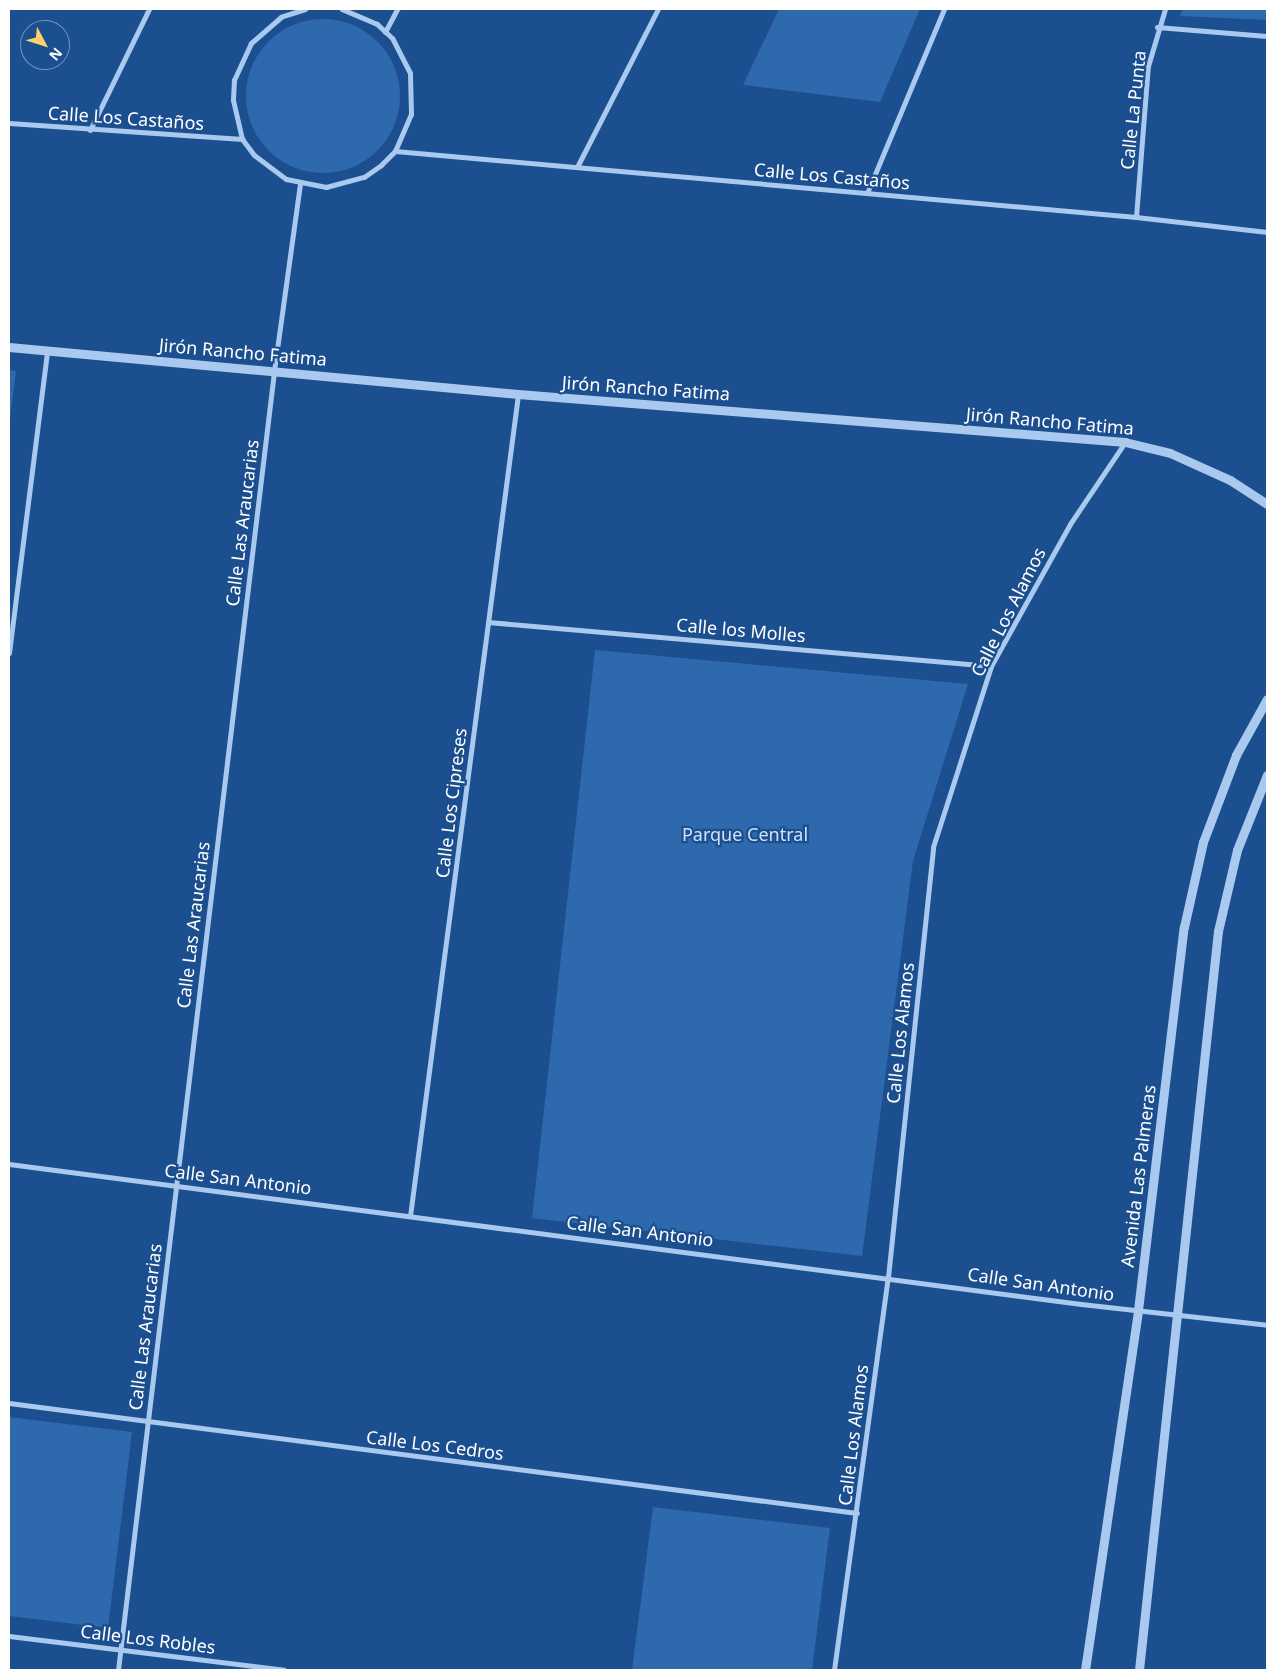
<!DOCTYPE html>
<html>
<head>
<meta charset="utf-8">
<style>
  body { margin:0 }
  #map { position:relative; width:1276px; height:1679px; overflow:hidden; background:#1b4f8f; font-family:"Noto Sans",sans-serif }
  div>[style] { position:absolute }
  .green>* { inset:0; background:#2e69ad }
  .round { border-radius:50% }
  .minor>* { height:5px; margin:-2.5px; padding:0 2.5px; transform-origin:2.5px; border-radius:2.5px; background:#a9c9ee }
  .tertiary>* { height:9px; margin:-4.5px; padding:0 4.5px; transform-origin:4.5px; border-radius:4.5px; background:#a9c9ee }
  span { translate:-50% -50%; white-space:nowrap; text-align:center; line-height:1.15; -webkit-text-stroke:4.5px #1b4f8f; paint-order:stroke }
  .street-label { font-size:18px; color:#fff }
  .park-label { font-size:18px; color:#cfe3fa }
  .frame { position:absolute; inset:0; border:10px solid #fff; pointer-events:none }
  .north { position:absolute; left:20px; top:20px; width:50px; height:50px; box-sizing:border-box; background:#1b4f8f; border:1px solid #7695bc; border-radius:50%; rotate:130deg; font-size:14px; font-weight:700; line-height:20px; text-align:center; color:#fff }
  .north::after { content:''; display:block; margin:auto; width:18px; height:22px; background:#ffd166; clip-path:polygon(50% 0,100% 100%,50% 72%,0 100%) }
</style>
</head>
<body>
<div id="map">
  <div class="green">
    <i style="clip-path:polygon(779px 9px,920px 9px,880px 102px,743px 85px)"></i>
    <i style="clip-path:polygon(1183px 9px,1267px 9px,1267px 20px,1180px 16px)"></i>
    <i class="round" style="left:246px;top:19px;width:154px;height:154px"></i>
    <i style="clip-path:polygon(9px 370px,16px 371px,9px 427px)"></i>
    <i style="clip-path:polygon(595px 650px,968px 684px,913px 861px,862px 1256px,532px 1218px)"></i>
    <i style="clip-path:polygon(9px 1417px,132px 1432px,108px 1628px,9px 1616px)"></i>
    <i style="clip-path:polygon(653px 1507px,830px 1528px,812px 1670px,632px 1670px)"></i>
  </div>
  <div class="minor">
    <i style="left:305px;top:9px;width:25px;rotate:162deg"></i>
    <i style="left:281px;top:17px;width:40px;rotate:139deg"></i>
    <i style="left:251px;top:43px;width:41px;rotate:114.7deg"></i>
    <i style="left:234px;top:80px;width:20px;rotate:93deg"></i>
    <i style="left:233px;top:100px;width:40px;rotate:77deg"></i>
    <i style="left:242px;top:139px;width:20px;rotate:53deg"></i>
    <i style="left:254px;top:155px;width:40px;rotate:37deg"></i>
    <i style="left:286px;top:179px;width:41px;rotate:11.3deg"></i>
    <i style="left:326px;top:187px;width:39px;rotate:-15deg"></i>
    <i style="left:364px;top:177px;width:21px;rotate:-35deg"></i>
    <i style="left:381px;top:165px;width:20px;rotate:-45deg"></i>
    <i style="left:395px;top:151px;width:40px;rotate:-66.6deg"></i>
    <i style="left:411px;top:114px;width:41px;rotate:-91.4deg"></i>
    <i style="left:410px;top:73px;width:39px;rotate:-117deg"></i>
    <i style="left:392px;top:38px;width:21px;rotate:-137deg"></i>
    <i style="left:377px;top:24px;width:38px;rotate:-157deg"></i>
    <i style="left:1157px;top:27px;width:110px;rotate:4.7deg"></i>
    <i style="left:385px;top:32px;width:26px;rotate:-62deg"></i>
    <i style="left:9px;top:123px;width:234px;rotate:3.9deg"></i>
    <i style="left:90px;top:130px;width:135px;rotate:-64deg"></i>
    <i style="left:395px;top:151px;width:744px;rotate:5.09deg"></i>
    <i style="left:1136px;top:217px;width:132px;rotate:6.5deg"></i>
    <i style="left:577px;top:167px;width:178px;rotate:-62.9deg"></i>
    <i style="left:867px;top:193px;width:199px;rotate:-67.3deg"></i>
    <i style="left:1136px;top:217px;width:151px;rotate:-85.5deg"></i>
    <i style="left:1148px;top:66px;width:59px;rotate:-73.4deg"></i>
    <i style="left:488px;top:622px;width:505px;rotate:5deg"></i>
    <i style="left:9px;top:653px;width:304px;rotate:-82.8deg"></i>
    <i style="left:9px;top:1164px;width:1081px;rotate:7.44deg"></i>
    <i style="left:1081px;top:1304px;width:187px;rotate:6.4deg"></i>
    <i style="left:410px;top:1216px;width:829px;rotate:-82.51deg"></i>
    <i style="left:9px;top:1403px;width:855px;rotate:7.39deg"></i>
    <i style="left:9px;top:1636px;width:277px;rotate:7deg"></i>
    <i style="left:118px;top:1670px;width:1308px;rotate:-83.15deg"></i>
    <i style="left:274px;top:371px;width:189px;rotate:-82.1deg"></i>
    <i style="left:834px;top:1670px;width:397px;rotate:-82.2deg"></i>
    <i style="left:888px;top:1277px;width:432px;rotate:-84deg"></i>
    <i style="left:933px;top:847px;width:190px;rotate:-72.2deg"></i>
    <i style="left:991px;top:666px;width:162px;rotate:-60.9deg"></i>
    <i style="left:1070px;top:524px;width:99px;rotate:-56.1deg"></i>
  </div>
  <div class="tertiary">
    <i style="left:9px;top:347px;width:511px;rotate:5.28deg"></i>
    <i style="left:518px;top:394px;width:609px;rotate:4.52deg"></i>
    <i style="left:1125px;top:442px;width:46px;rotate:13.7deg"></i>
    <i style="left:1170px;top:453px;width:66px;rotate:24.2deg"></i>
    <i style="left:1230px;top:480px;width:44px;rotate:33deg"></i>
    <i style="left:1085px;top:1670px;width:364px;rotate:-81.6deg"></i>
    <i style="left:1138px;top:1310px;width:386px;rotate:-83.2deg"></i>
    <i style="left:1184px;top:927px;width:87px;rotate:-77.4deg"></i>
    <i style="left:1203px;top:842px;width:93px;rotate:-69.2deg"></i>
    <i style="left:1236px;top:755px;width:64px;rotate:-61deg"></i>
    <i style="left:1139px;top:1670px;width:743px;rotate:-83.9deg"></i>
    <i style="left:1218px;top:931px;width:83px;rotate:-76.8deg"></i>
    <i style="left:1237px;top:850px;width:81px;rotate:-68.2deg"></i>
  </div>
  <div class="street-label">
    <span style="left:1133px;top:110px;rotate:-84deg">Calle La Punta</span>
    <span style="left:126px;top:118px;rotate:4deg">Calle Los Castaños</span>
    <span style="left:832px;top:176px;rotate:5deg">Calle Los Castaños</span>
    <span style="left:243px;top:352px;rotate:5deg">Jirón Rancho Fatima</span>
    <span style="left:646px;top:388px;rotate:4deg">Jirón Rancho Fatima</span>
    <span style="left:1050px;top:421px;rotate:5deg">Jirón Rancho Fatima</span>
    <span style="left:242px;top:523px;rotate:-83deg">Calle Las Araucarias</span>
    <span style="left:1008px;top:612px;rotate:-63deg">Calle Los Alamos</span>
    <span style="left:741px;top:630px;rotate:5deg">Calle los Molles</span>
    <span style="left:451px;top:803px;rotate:-83deg">Calle Los Cipreses</span>
    <span style="left:193px;top:925px;rotate:-83deg">Calle Las Araucarias</span>
    <span style="left:900px;top:1033px;rotate:-84deg">Calle Los Alamos</span>
    <span style="left:1138px;top:1176px;rotate:-83deg">Avenida Las Palmeras</span>
    <span style="left:238px;top:1179px;rotate:7deg">Calle San Antonio</span>
    <span style="left:640px;top:1231px;rotate:7deg">Calle San Antonio</span>
    <span style="left:1041px;top:1284px;rotate:8deg">Calle San Antonio</span>
    <span style="left:145px;top:1327px;rotate:-83deg">Calle Las Araucarias</span>
    <span style="left:853px;top:1435px;rotate:-83deg">Calle Los Alamos</span>
    <span style="left:435px;top:1445px;rotate:7deg">Calle Los Cedros</span>
    <span style="left:148px;top:1639px;rotate:7deg">Calle Los Robles</span>
  </div>
  <div class="park-label">
    <span style="left:745px;top:834px">Parque Central</span>
  </div>
  <div class="frame"></div>
  <div class="north">N</div>
</div>
</body>
</html>
